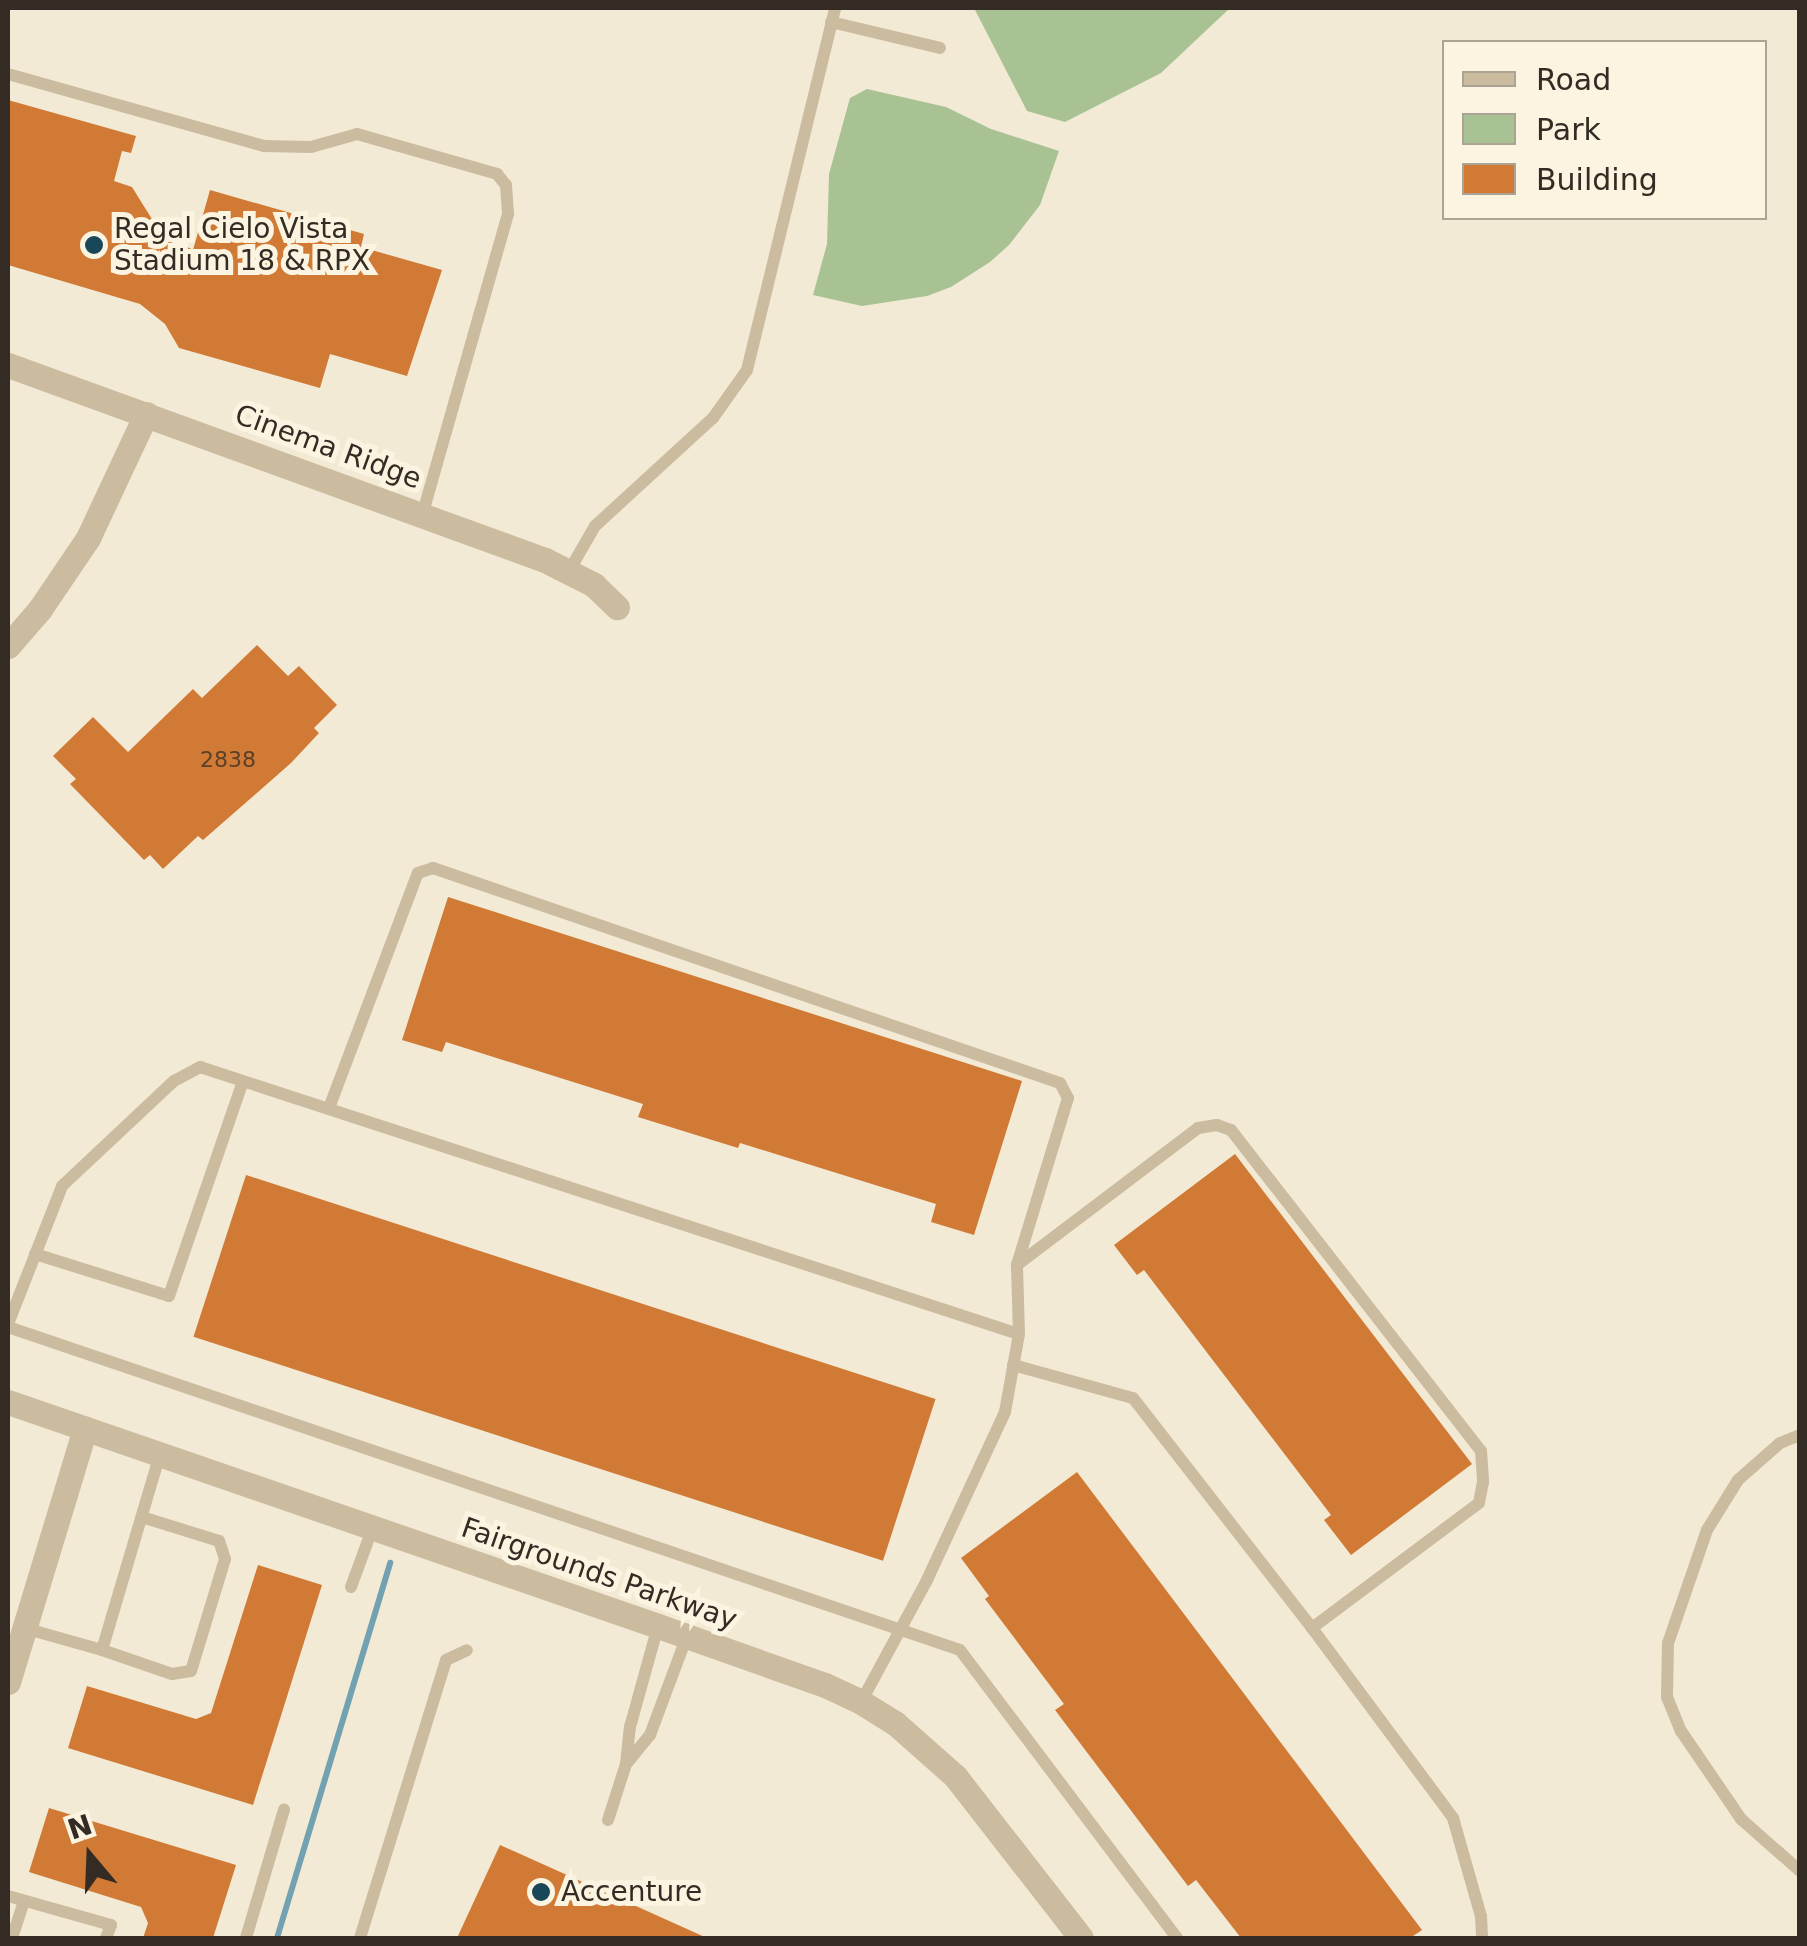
<!DOCTYPE html>
<html>
<head>
<meta charset="utf-8">
<style>
  body { margin:0 }
  #map { position:relative; width:1807px; height:1946px; overflow:hidden; background:#f2ead5; font-family:"DejaVu Sans",sans-serif }
  div>[style] { position:absolute }
  .green>* { inset:0; background:#a9c294 }
  .stream>* { height:6px; margin:-3px; padding:0 3px; transform-origin:3px; border-radius:3px; background:#72a2b1 }
  .building>* { inset:0; background:#d07a35; transform-origin:0 0 }
  .service>* { height:12px; margin:-6px; padding:0 6px; transform-origin:6px; border-radius:6px; background:#cbbca0 }
  .minor>* { height:25px; margin:-12.5px; padding:0 12.5px; transform-origin:12.5px; border-radius:12.5px; background:#cbbca0 }
  .dots>* { width:28px; height:28px; translate:-50% -50%; box-sizing:border-box; border:5px solid #faf4e1; border-radius:50% }
  span { translate:-50% -50%; white-space:nowrap; text-align:center; line-height:1.15; -webkit-text-stroke:10px #faf4e1; paint-order:stroke }
  .number-label { font-size:22px; color:#5b4028 }
  .number-label span { -webkit-text-stroke-width:0 }
  .poi-label { font-size:28px; color:#342c24 }
  .left { translate:0 -50%; text-align:left }
  .street-label { font-size:28px; color:#342c24 }
  .frame { position:absolute; inset:0; border:10px solid #342c24; pointer-events:none }
  .legend { position:absolute; left:1442px; top:40px; width:325px; height:180px; box-sizing:border-box; background:#faf4e1; border:2px solid #aba495; margin:0; padding:12px 18px; list-style:none; font-size:30px; color:#342c24 }
  .legend li { display:flex; align-items:center; gap:20px; height:50px }
  .legend b { width:50px; border:2px solid #aba495 }
  .north { position:absolute; left:40px; top:1806px; width:100px; height:100px; -webkit-text-stroke:8px #faf4e1; paint-order:stroke; rotate:341deg; font-size:28px; font-weight:700; line-height:40px; text-align:center; color:#342c24 }
  .north::after { content:''; display:block; margin:auto; width:35px; height:45px; background:#342c24; clip-path:polygon(50% 0,100% 100%,50% 72%,0 100%) }
</style>
</head>
<body>
<div id="map">
  <div class="green">
    <i style="clip-path:polygon(974px 8px,1230px 8px,1161px 73px,1065px 122px,1027px 111px)"></i>
    <i style="clip-path:polygon(867px 89px,946px 107px,991px 129px,1059px 151px,1040px 205px,1009px 245px,990px 262px,951px 287px,927px 296px,862px 306px,813px 295px,827px 244px,829px 174px,850px 98px)"></i>
  </div>
  <div class="stream">
    <i style="left:277px;top:1938px;width:392px;rotate:-73.2deg"></i>
  </div>
  <div class="building">
    <i style="clip-path:polygon(8px 100px,136px 136px,131px 153px,122px 151px,114px 181px,132px 187px,160px 232px,193px 250px,210px 190px,364px 234px,361px 247px,442px 270px,407px 376px,330px 354px,320px 388px,179px 348px,165px 324px,140px 304px,8px 265px)"></i>
    <i style="clip-path:polygon(257px 645px,288px 676px,299px 666px,337px 705px,314px 728px,319px 733px,291px 763px,203px 840px,198px 836px,163px 869px,150px 855px,144px 860px,70px 784px,76px 779px,53px 756px,93px 717px,128px 752px,193px 689px,202px 698px)"></i>
    <i style="clip-path:polygon(448px 897px,1022px 1081px,974px 1235px,931px 1222px,936px 1204px,740px 1143px,738px 1148px,638px 1117px,643px 1104px,446px 1042px,442px 1052px,402px 1040px)"></i>
    <i style="clip-path:polygon(1235px 1154px,1472px 1464px,1351px 1555px,1324px 1520px,1331px 1515px,1144px 1270px,1137px 1275px,1114px 1245px)"></i>
    <i style="left:246px;top:1175px;width:725px;height:170px;rotate:18deg"></i>
    <i style="clip-path:polygon(1077px 1472px,1422px 1930px,1410px 1938px,1241px 1938px,1196px 1880px,1188px 1886px,1055px 1710px,1064px 1704px,985px 1599px,989px 1596px,961px 1558px)"></i>
    <i style="clip-path:polygon(258px 1565px,322px 1585px,253px 1805px,68px 1748px,87px 1686px,196px 1719px,211px 1713px)"></i>
    <i style="clip-path:polygon(49px 1808px,236px 1865px,213px 1938px,143px 1938px,148px 1923px,141px 1907px,29px 1872px)"></i>
    <i style="clip-path:polygon(500px 1845px,707px 1938px,457px 1938px)"></i>
  </div>
  <div class="service">
    <i style="left:831px;top:22px;width:112px;rotate:13.4deg"></i>
    <i style="left:8px;top:74px;width:266px;rotate:15.7deg"></i>
    <i style="left:264px;top:146px;width:47px;rotate:1.2deg"></i>
    <i style="left:311px;top:147px;width:48px;rotate:-15.8deg"></i>
    <i style="left:357px;top:134px;width:146px;rotate:15.9deg"></i>
    <i style="left:497px;top:174px;width:14px;rotate:51deg"></i>
    <i style="left:506px;top:185px;width:29px;rotate:86deg"></i>
    <i style="left:508px;top:214px;width:311px;rotate:105.9deg"></i>
    <i style="left:569px;top:571px;width:52px;rotate:-60deg"></i>
    <i style="left:595px;top:526px;width:160px;rotate:-42.5deg"></i>
    <i style="left:713px;top:418px;width:59px;rotate:-54.7deg"></i>
    <i style="left:747px;top:370px;width:373px;rotate:-76.3deg"></i>
    <i style="left:329px;top:1108px;width:251px;rotate:-69.3deg"></i>
    <i style="left:418px;top:873px;width:16px;rotate:-18deg"></i>
    <i style="left:433px;top:868px;width:663px;rotate:18.93deg"></i>
    <i style="left:1060px;top:1083px;width:17px;rotate:62deg"></i>
    <i style="left:1068px;top:1098px;width:175px;rotate:107deg"></i>
    <i style="left:35px;top:1254px;width:140px;rotate:17.4deg"></i>
    <i style="left:169px;top:1296px;width:227px;rotate:-71deg"></i>
    <i style="left:8px;top:1324px;width:148px;rotate:-68.6deg"></i>
    <i style="left:62px;top:1186px;width:154px;rotate:-43.2deg"></i>
    <i style="left:174px;top:1081px;width:30px;rotate:-28deg"></i>
    <i style="left:200px;top:1067px;width:861px;rotate:18.06deg"></i>
    <i style="left:1019px;top:1334px;width:79px;rotate:100.2deg"></i>
    <i style="left:1005px;top:1412px;width:187px;rotate:114.9deg"></i>
    <i style="left:926px;top:1582px;width:136px;rotate:118.4deg"></i>
    <i style="left:8px;top:1327px;width:1005px;rotate:18.74deg"></i>
    <i style="left:960px;top:1650px;width:361px;rotate:53deg"></i>
    <i style="left:1019px;top:1334px;width:69px;rotate:-91.7deg"></i>
    <i style="left:1017px;top:1265px;width:227px;rotate:-37.1deg"></i>
    <i style="left:1198px;top:1128px;width:19px;rotate:-9deg"></i>
    <i style="left:1217px;top:1125px;width:15px;rotate:20deg"></i>
    <i style="left:1231px;top:1130px;width:407px;rotate:52.1deg"></i>
    <i style="left:1481px;top:1451px;width:31px;rotate:86deg"></i>
    <i style="left:1483px;top:1482px;width:21px;rotate:101deg"></i>
    <i style="left:1479px;top:1503px;width:209px;rotate:143.2deg"></i>
    <i style="left:1312px;top:1628px;width:237px;rotate:53.4deg"></i>
    <i style="left:1453px;top:1818px;width:102px;rotate:74.1deg"></i>
    <i style="left:1481px;top:1916px;width:22px;rotate:87deg"></i>
    <i style="left:1013px;top:1365px;width:124px;rotate:15.4deg"></i>
    <i style="left:1133px;top:1398px;width:291px;rotate:52.1deg"></i>
    <i style="left:1800px;top:1435px;width:22px;rotate:158deg"></i>
    <i style="left:1780px;top:1443px;width:56px;rotate:138.6deg"></i>
    <i style="left:1738px;top:1480px;width:59px;rotate:121.8deg"></i>
    <i style="left:1707px;top:1530px;width:120px;rotate:109deg"></i>
    <i style="left:1668px;top:1643px;width:54px;rotate:91.1deg"></i>
    <i style="left:1667px;top:1697px;width:37px;rotate:68deg"></i>
    <i style="left:1681px;top:1731px;width:107px;rotate:55.7deg"></i>
    <i style="left:1741px;top:1819px;width:79px;rotate:41.4deg"></i>
    <i style="left:351px;top:1587px;width:64px;rotate:-69.9deg"></i>
    <i style="left:24px;top:1628px;width:81px;rotate:15.8deg"></i>
    <i style="left:102px;top:1650px;width:204px;rotate:-73.5deg"></i>
    <i style="left:102px;top:1650px;width:74px;rotate:18.9deg"></i>
    <i style="left:172px;top:1674px;width:19px;rotate:-9deg"></i>
    <i style="left:191px;top:1671px;width:117px;rotate:-73.1deg"></i>
    <i style="left:225px;top:1559px;width:19px;rotate:-108deg"></i>
    <i style="left:219px;top:1541px;width:81px;rotate:-162.7deg"></i>
    <i style="left:628px;top:1762px;width:35px;rotate:-51deg"></i>
    <i style="left:650px;top:1735px;width:106px;rotate:-69.5deg"></i>
    <i style="left:608px;top:1820px;width:59px;rotate:-72.2deg"></i>
    <i style="left:626px;top:1764px;width:37px;rotate:-84deg"></i>
    <i style="left:630px;top:1727px;width:105px;rotate:-74.5deg"></i>
    <i style="left:8px;top:1896px;width:107px;rotate:15.7deg"></i>
    <i style="left:111px;top:1925px;width:14px;rotate:111deg"></i>
    <i style="left:12px;top:1938px;width:39px;rotate:-72deg"></i>
    <i style="left:246px;top:1938px;width:134px;rotate:-73.5deg"></i>
    <i style="left:360px;top:1938px;width:291px;rotate:-72.8deg"></i>
    <i style="left:446px;top:1660px;width:23px;rotate:-25deg"></i>
  </div>
  <div class="minor">
    <i style="left:8px;top:365px;width:571px;rotate:19.96deg"></i>
    <i style="left:545px;top:560px;width:55px;rotate:27deg"></i>
    <i style="left:594px;top:585px;width:32px;rotate:44deg"></i>
    <i style="left:8px;top:646px;width:49px;rotate:-49.1deg"></i>
    <i style="left:40px;top:609px;width:86px;rotate:-55.9deg"></i>
    <i style="left:88px;top:538px;width:137px;rotate:-64.9deg"></i>
    <i style="left:8px;top:1402px;width:688px;rotate:19.01deg"></i>
    <i style="left:658px;top:1626px;width:177px;rotate:19.5deg"></i>
    <i style="left:825px;top:1685px;width:40px;rotate:25deg"></i>
    <i style="left:861px;top:1702px;width:40px;rotate:32deg"></i>
    <i style="left:895px;top:1723px;width:80px;rotate:41.5deg"></i>
    <i style="left:955px;top:1776px;width:205px;rotate:52.1deg"></i>
    <i style="left:8px;top:1682px;width:265px;rotate:-73.1deg"></i>
  </div>
  <div class="dots">
    <i style="left:94px;top:245px;background:#174758"></i>
    <i style="left:541px;top:1892px;background:#174758"></i>
  </div>
  <div class="number-label">
    <span style="left:228px;top:760px">2838</span>
  </div>
  <div class="poi-label">
    <span class="left" style="left:114px;top:245px">Regal Cielo Vista<br>Stadium 18 &amp; RPX</span>
    <span class="left" style="left:561px;top:1892px">Accenture</span>
  </div>
  <div class="street-label">
    <span style="left:328px;top:447px;rotate:20deg">Cinema Ridge</span>
    <span style="left:599px;top:1574px;rotate:19deg">Fairgrounds Parkway</span>
  </div>
  <div class="frame"></div>
  <ul class="legend">
  <li><b style="height:12px;background:#cbbca0"></b>Road</li>
  <li><b style="height:28px;background:#a9c294"></b>Park</li>
  <li><b style="height:28px;background:#d07a35"></b>Building</li>
  </ul>
  <div class="north">N</div>
</div>
</body>
</html>
